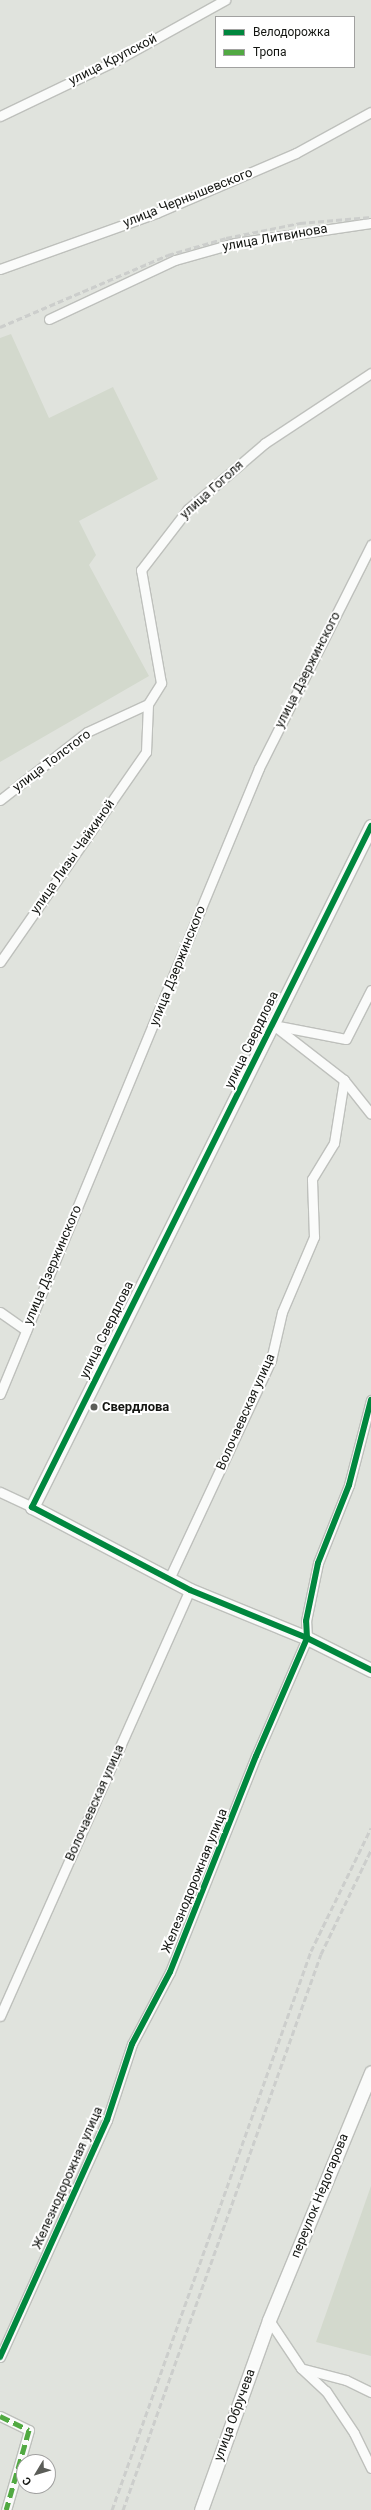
<!DOCTYPE html>
<html>
<head>
<meta charset="utf-8">
<style>
  body { margin:0 }
  #map { position:relative; width:371px; height:2510px; overflow:hidden; background:#e0e3dd; font-family:Roboto,sans-serif }
  div>[style] { position:absolute }
  .built>* { inset:0; background:#d3d9cd }
  .roads { filter:drop-shadow(1px 0 #bec0bc) drop-shadow(-1px 0 #bec0bc) drop-shadow(0 1px #bec0bc) drop-shadow(0 -1px #bec0bc) }
  .street>* { height:9px; margin:-4.5px; padding:0 4.5px; transform-origin:4.5px; border-radius:4.5px; background:#fafbfa }
  .secondary>* { height:13px; margin:-6.5px; padding:0 6.5px; transform-origin:6.5px; border-radius:6.5px; background:#fafbfa }
  .rail>* { height:3px; margin-top:-1.5px; transform-origin:0; background:repeating-linear-gradient(90deg,#cccecc 0 6px,transparent 0 9px) }
  .quiet>* { height:5px; margin-top:-2.5px; transform-origin:0; background:repeating-linear-gradient(90deg,#51a942 0 10px,transparent 0 15px) }
  .cycleway>* { height:6px; margin:-3px; padding:0 3px; transform-origin:3px; border-radius:3px; background:#00873e }
  .dots>* { width:11px; height:11px; translate:-50% -50%; box-sizing:border-box; border:2px solid #fff; border-radius:50% }
  span { translate:-50% -50%; white-space:nowrap; text-align:center; line-height:1.15; -webkit-text-stroke:4px #fff; paint-order:stroke }
  .street-label { font-size:13px; color:#131511 }
  .poi-label { font-size:13px; color:#131511; font-weight:700 }
  .left { translate:0 -50%; text-align:left }
  .legend { position:absolute; left:215px; top:16px; width:140px; height:52px; box-sizing:border-box; background:#fff; border:1px solid #a1a1a0; margin:0; padding:5px 7px; list-style:none; font-size:12px; color:#131511 }
  .legend li { display:flex; align-items:center; gap:8px; height:20px }
  .legend b { width:20px; border:1px solid #a1a1a0 }
  .north { position:absolute; left:16px; top:2454px; width:40px; height:40px; box-sizing:border-box; background:#fff; border:1px solid #a1a1a0; border-radius:50%; rotate:232deg; font-size:11px; font-weight:700; line-height:16px; text-align:center; color:#131511 }
  .north::after { content:''; display:block; margin:auto; width:14px; height:18px; background:#5b5d58; clip-path:polygon(50% 0,100% 100%,50% 72%,0 100%) }
</style>
</head>
<body>
<div id="map">
  <div class="built">
    <i style="clip-path:polygon(11px 334px,49px 418px,113px 387px,158px 479px,79px 521px,96px 555px,89px 565px,149px 676px,0 762px,0 338px)"></i>
    <i style="clip-path:polygon(371px 2186px,371px 2356px,316px 2342px)"></i>
  </div>
  <div class="roads">
    <div class="street">
      <i style="left:0;top:116px;width:130px;rotate:-25.6deg"></i>
      <i style="left:117px;top:60px;width:124px;rotate:-29.1deg"></i>
      <i style="left:0;top:269px;width:166px;rotate:-19.7deg"></i>
      <i style="left:156px;top:213px;width:152px;rotate:-23.2deg"></i>
      <i style="left:296px;top:153px;width:85px;rotate:-28.7deg"></i>
      <i style="left:49px;top:319px;width:139px;rotate:-25.1deg"></i>
      <i style="left:175px;top:260px;width:62px;rotate:-15.8deg"></i>
      <i style="left:235px;top:243px;width:137px;rotate:-8.4deg"></i>
      <i style="left:0;top:800px;width:110px;rotate:-38deg"></i>
      <i style="left:87px;top:732px;width:67px;rotate:-24.7deg"></i>
      <i style="left:0;top:962px;width:256px;rotate:-55.2deg"></i>
      <i style="left:146px;top:752px;width:48px;rotate:-87.6deg"></i>
      <i style="left:148px;top:704px;width:25px;rotate:-58deg"></i>
      <i style="left:161px;top:683px;width:115px;rotate:-100deg"></i>
      <i style="left:141px;top:570px;width:77px;rotate:-52.4deg"></i>
      <i style="left:188px;top:509px;width:101px;rotate:-40.6deg"></i>
      <i style="left:265px;top:443px;width:127px;rotate:-33.4deg"></i>
      <i style="left:272px;top:1024px;width:91px;rotate:37.9deg"></i>
      <i style="left:344px;top:1080px;width:43px;rotate:51.5deg"></i>
      <i style="left:273px;top:1025px;width:74px;rotate:10.9deg"></i>
      <i style="left:346px;top:1039px;width:55px;rotate:-63deg"></i>
      <i style="left:0;top:1312px;width:32px;rotate:35deg"></i>
      <i style="left:0;top:1394px;width:677px;rotate:-67.52deg"></i>
      <i style="left:259px;top:768px;width:250px;rotate:-63.3deg"></i>
      <i style="left:0;top:1492px;width:35px;rotate:25deg"></i>
      <i style="left:169px;top:1579px;width:242px;rotate:-65deg"></i>
      <i style="left:271px;top:1360px;width:49px;rotate:-77.1deg"></i>
      <i style="left:282px;top:1312px;width:82px;rotate:-66.9deg"></i>
      <i style="left:314px;top:1237px;width:58px;rotate:-92deg"></i>
      <i style="left:312px;top:1179px;width:42px;rotate:-58.6deg"></i>
      <i style="left:334px;top:1143px;width:64px;rotate:-81deg"></i>
      <i style="left:0;top:2016px;width:466px;rotate:-66deg"></i>
      <i style="left:269px;top:2320px;width:58px;rotate:56.3deg"></i>
      <i style="left:301px;top:2368px;width:34px;rotate:43deg"></i>
      <i style="left:326px;top:2391px;width:50px;rotate:56.3deg"></i>
      <i style="left:354px;top:2433px;width:39px;rotate:64deg"></i>
      <i style="left:0;top:2357px;width:260px;rotate:-65.7deg"></i>
      <i style="left:107px;top:2120px;width:80px;rotate:-71.8deg"></i>
      <i style="left:132px;top:2044px;width:81px;rotate:-62.2deg"></i>
      <i style="left:170px;top:1972px;width:232px;rotate:-68.3deg"></i>
      <i style="left:256px;top:1756px;width:129px;rotate:-66.6deg"></i>
      <i style="left:307px;top:1638px;width:17px;rotate:-93deg"></i>
      <i style="left:306px;top:1621px;width:59px;rotate:-78.3deg"></i>
      <i style="left:318px;top:1563px;width:84px;rotate:-68.3deg"></i>
      <i style="left:349px;top:1485px;width:88px;rotate:-75.5deg"></i>
      <i style="left:304px;top:2369px;width:43px;rotate:14.7deg"></i>
      <i style="left:346px;top:2380px;width:28px;rotate:26deg"></i>
      <i style="left:0;top:2416px;width:32px;rotate:26deg"></i>
      <i style="left:29px;top:2430px;width:83px;rotate:106deg"></i>
    </div>
    <div class="secondary">
      <i style="left:371px;top:826px;width:761px;rotate:116.46deg"></i>
      <i style="left:32px;top:1507px;width:178px;rotate:27.7deg"></i>
      <i style="left:190px;top:1590px;width:126px;rotate:22.3deg"></i>
      <i style="left:307px;top:1638px;width:72px;rotate:26.6deg"></i>
      <i style="left:201px;top:2510px;width:202px;rotate:-70.3deg"></i>
      <i style="left:269px;top:2320px;width:268px;rotate:-67.6deg"></i>
    </div>
  </div>
  <div class="rail">
    <i style="left:0;top:327px;width:183px;rotate:-23.2deg"></i>
    <i style="left:168px;top:255px;width:60px;rotate:-16.3deg"></i>
    <i style="left:226px;top:238px;width:76px;rotate:-11.5deg"></i>
    <i style="left:300px;top:223px;width:71px;rotate:-4.8deg"></i>
    <i style="left:112px;top:2510px;width:593px;rotate:-70.4deg"></i>
    <i style="left:311px;top:1951px;width:137px;rotate:-64deg"></i>
    <i style="left:123px;top:2510px;width:590px;rotate:-70.4deg"></i>
    <i style="left:321px;top:1954px;width:115px;rotate:-64.3deg"></i>
  </div>
  <div class="quiet">
    <i style="left:0;top:2416px;width:32px;rotate:26deg"></i>
    <i style="left:29px;top:2430px;width:83px;rotate:106deg"></i>
  </div>
  <div class="cycleway">
    <i style="left:371px;top:826px;width:761px;rotate:116.46deg"></i>
    <i style="left:32px;top:1507px;width:178px;rotate:27.7deg"></i>
    <i style="left:190px;top:1590px;width:126px;rotate:22.3deg"></i>
    <i style="left:307px;top:1638px;width:72px;rotate:26.6deg"></i>
    <i style="left:0;top:2357px;width:260px;rotate:-65.7deg"></i>
    <i style="left:107px;top:2120px;width:80px;rotate:-71.8deg"></i>
    <i style="left:132px;top:2044px;width:81px;rotate:-62.2deg"></i>
    <i style="left:170px;top:1972px;width:232px;rotate:-68.3deg"></i>
    <i style="left:256px;top:1756px;width:129px;rotate:-66.6deg"></i>
    <i style="left:307px;top:1638px;width:17px;rotate:-93deg"></i>
    <i style="left:306px;top:1621px;width:59px;rotate:-78.3deg"></i>
    <i style="left:318px;top:1563px;width:84px;rotate:-68.3deg"></i>
    <i style="left:349px;top:1485px;width:88px;rotate:-75.5deg"></i>
  </div>
  <div class="dots">
    <i style="left:94px;top:1407px;background:#5b5d58"></i>
  </div>
  <div class="street-label">
    <span style="left:113px;top:60px;rotate:-27deg">улица Крупской</span>
    <span style="left:188px;top:198px;rotate:-22deg">улица Чернышевского</span>
    <span style="left:275px;top:238px;rotate:-10deg">улица Литвинова</span>
    <span style="left:212px;top:490px;rotate:-42deg">улица Гоголя</span>
    <span style="left:308px;top:670px;rotate:-63deg">улица Дзержинского</span>
    <span style="left:52px;top:761px;rotate:-37deg">улица Толстого</span>
    <span style="left:73px;top:857px;rotate:-55deg">улица Лизы Чайкиной</span>
    <span style="left:178px;top:966px;rotate:-68deg">улица Дзержинского</span>
    <span style="left:252px;top:1040px;rotate:-64deg">улица Свердлова</span>
    <span style="left:53px;top:1265px;rotate:-67deg">улица Дзержинского</span>
    <span style="left:107px;top:1330px;rotate:-64deg">улица Свердлова</span>
    <span style="left:246px;top:1412px;rotate:-66deg">Волочаевская улица</span>
    <span style="left:95px;top:1803px;rotate:-66deg">Волочаевская улица</span>
    <span style="left:195px;top:1881px;rotate:-68deg">Железнодорожная улица</span>
    <span style="left:68px;top:2178px;rotate:-66deg">Железнодорожная улица</span>
    <span style="left:320px;top:2196px;rotate:-68deg">переулок Недогарова</span>
    <span style="left:235px;top:2415px;rotate:-70deg">улица Обручева</span>
  </div>
  <div class="poi-label">
    <span class="left" style="left:102px;top:1407px">Свердлова</span>
  </div>
  <ul class="legend">
  <li><b style="height:5px;background:#00873e"></b>Велодорожка</li>
  <li><b style="height:5px;background:#51a942"></b>Тропа</li>
  </ul>
  <div class="north">С</div>
</div>
</body>
</html>
